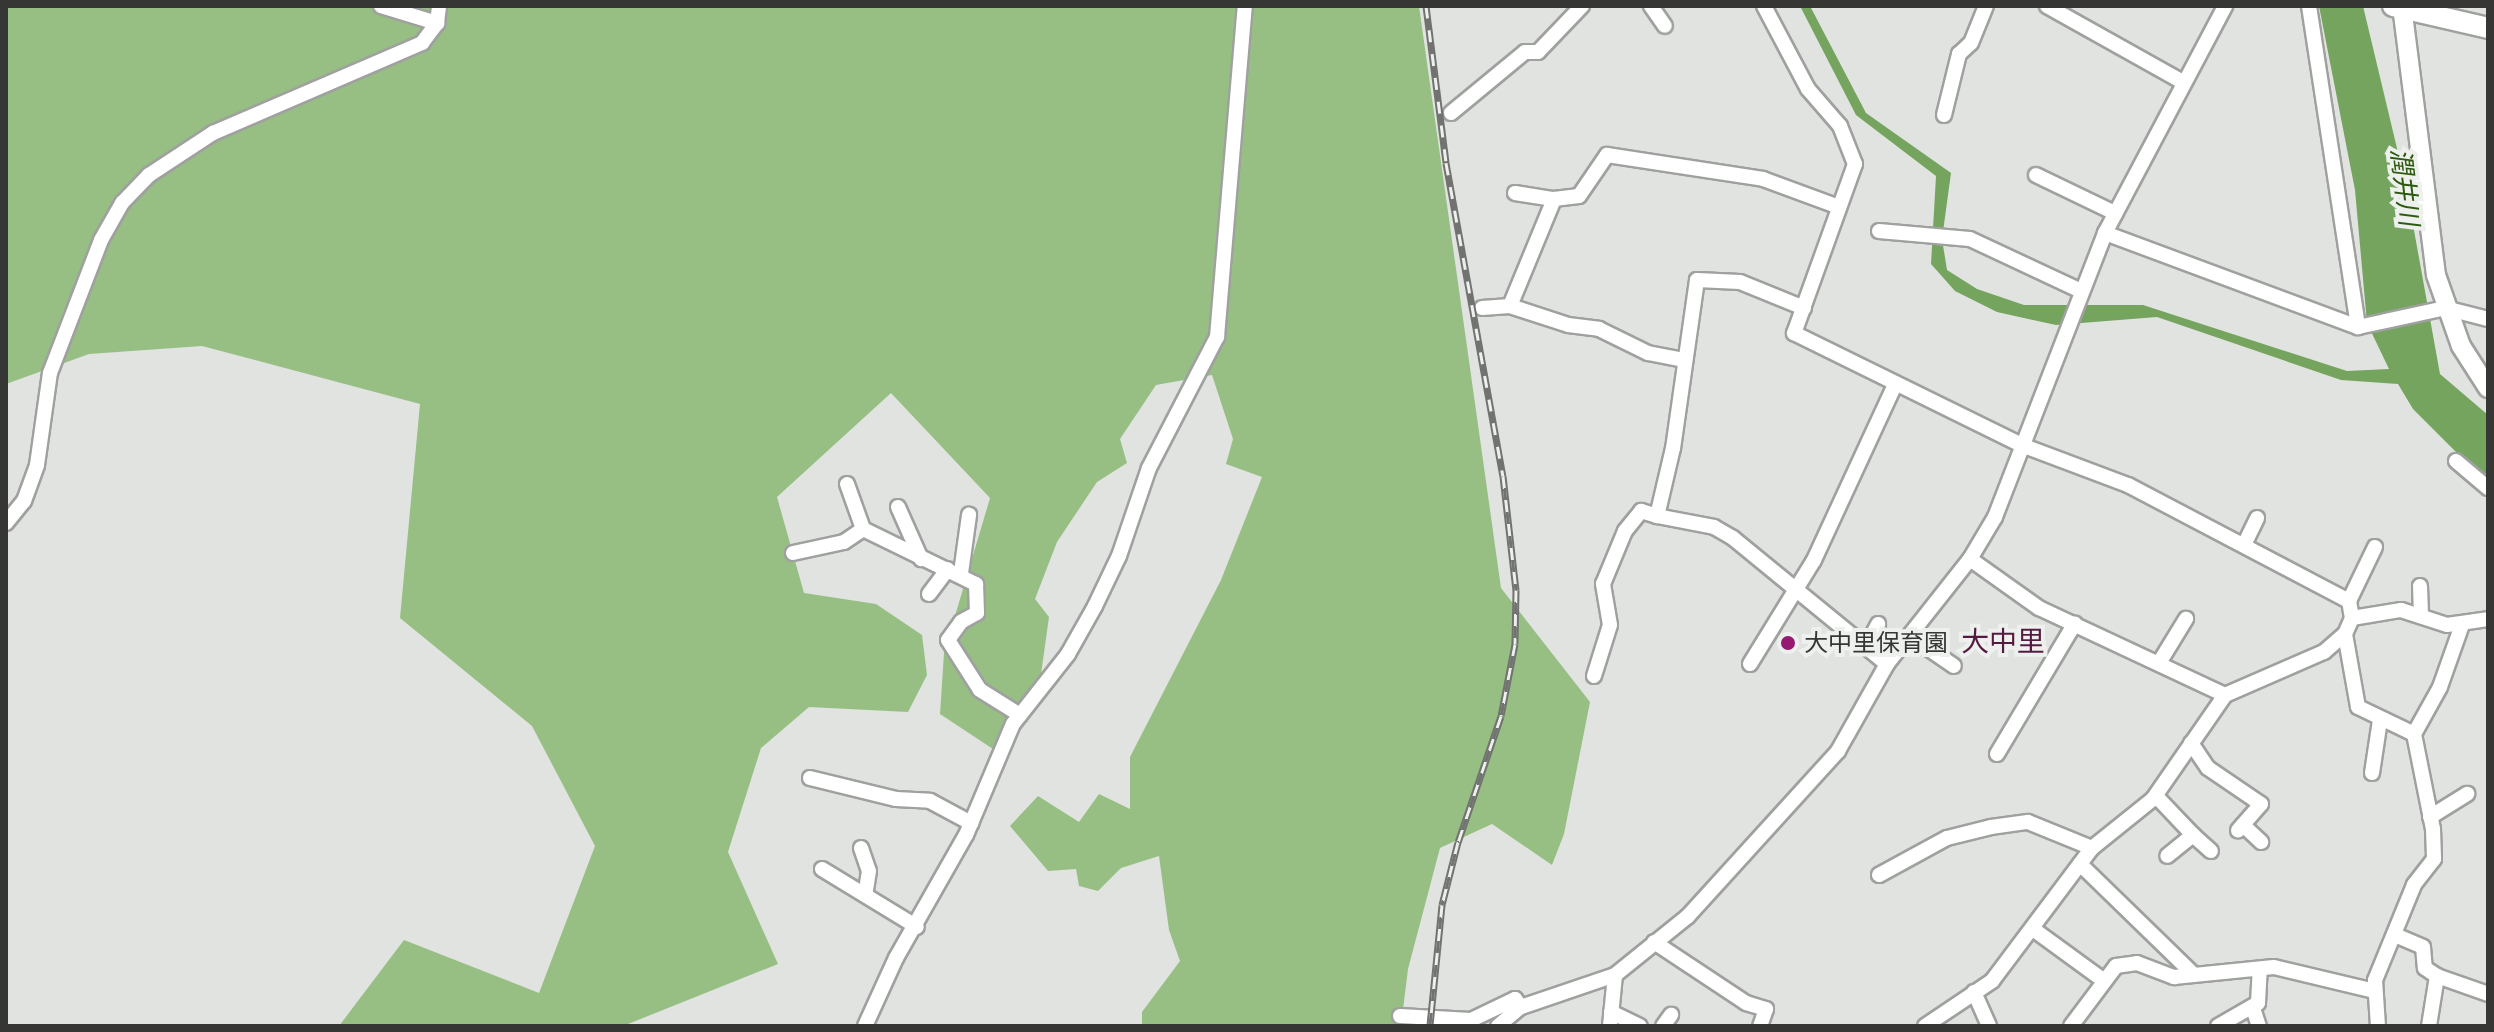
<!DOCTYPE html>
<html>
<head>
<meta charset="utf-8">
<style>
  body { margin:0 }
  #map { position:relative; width:2494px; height:1032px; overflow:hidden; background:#e0e3df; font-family:"Titillium Web","Noto Sans JP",sans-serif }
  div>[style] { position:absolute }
  .green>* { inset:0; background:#97bf84 }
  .water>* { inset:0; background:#75a45e }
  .roads { filter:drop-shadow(2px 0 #9fa19e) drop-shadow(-2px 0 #9fa19e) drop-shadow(0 2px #9fa19e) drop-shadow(0 -2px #9fa19e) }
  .minor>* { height:14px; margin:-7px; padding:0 7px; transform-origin:7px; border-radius:7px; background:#fff }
  .tertiary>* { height:18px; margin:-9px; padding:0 9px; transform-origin:9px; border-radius:9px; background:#fff }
  .secondary>* { height:20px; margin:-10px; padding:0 10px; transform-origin:10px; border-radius:10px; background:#fff }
  .rail>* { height:7px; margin-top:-3.5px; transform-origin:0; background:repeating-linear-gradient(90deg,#edf0ec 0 12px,#727371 0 24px); box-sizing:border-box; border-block:2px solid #727371 }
  .dots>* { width:22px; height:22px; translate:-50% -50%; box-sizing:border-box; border:4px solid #edf0ec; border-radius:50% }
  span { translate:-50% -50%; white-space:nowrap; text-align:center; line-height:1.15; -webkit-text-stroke:8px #edf0ec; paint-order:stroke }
  .poi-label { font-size:24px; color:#363735 }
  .left { translate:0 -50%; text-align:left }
  .water-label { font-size:26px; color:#2d5a10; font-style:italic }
  .quarter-label { font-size:28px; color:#551a41 }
  .frame { position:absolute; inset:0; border:8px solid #363735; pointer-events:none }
</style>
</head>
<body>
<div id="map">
  <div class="green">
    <i style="clip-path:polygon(6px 6px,1419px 6px,1501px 588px,1590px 702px,1564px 834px,1552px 865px,1492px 824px,1440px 848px,1408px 969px,1401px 1026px,1142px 1026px,1142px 1012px,1180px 961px,1169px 930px,1159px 856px,1121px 868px,1098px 891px,1079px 886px,1076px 869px,1048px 871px,1010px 826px,1038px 796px,1079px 822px,1099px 794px,1130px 809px,1130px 757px,1221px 580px,1262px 477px,1226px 464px,1233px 439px,1212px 375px,1156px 385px,1120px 439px,1127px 463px,1097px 482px,1057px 542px,1035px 599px,1049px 617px,1036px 710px,993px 749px,940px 714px,944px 653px,990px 498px,891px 393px,777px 497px,804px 593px,876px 604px,922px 635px,927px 675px,908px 712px,809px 707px,761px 748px,728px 852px,778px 964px,623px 1026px,339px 1026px,404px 940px,539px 993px,595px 846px,532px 726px,400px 618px,420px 404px,202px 346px,89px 354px,6px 384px)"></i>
  </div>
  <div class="water">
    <i style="clip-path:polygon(1800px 6px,1810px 6px,1866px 113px,1951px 173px,1942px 239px,1947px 270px,1977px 289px,2024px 305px,2143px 305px,2347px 371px,2389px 369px,2367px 323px,2355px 190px,2319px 6px,2363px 6px,2406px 186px,2440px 374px,2488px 415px,2488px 484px,2413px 409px,2398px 384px,2341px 380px,2157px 317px,2056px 325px,1997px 312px,1955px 291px,1931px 264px,1936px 176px,1856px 115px)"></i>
  </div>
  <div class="roads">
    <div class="minor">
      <i style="left:381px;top:6px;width:59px;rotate:16.9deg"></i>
      <i style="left:1651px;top:6px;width:24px;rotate:55deg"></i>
      <i style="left:1764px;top:6px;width:94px;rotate:62.1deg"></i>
      <i style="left:1808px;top:89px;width:49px;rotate:49.1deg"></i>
      <i style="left:1840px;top:126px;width:41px;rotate:68.5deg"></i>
      <i style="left:1855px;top:164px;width:180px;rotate:109.8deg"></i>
      <i style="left:1794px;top:333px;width:256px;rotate:26.2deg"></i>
      <i style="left:2024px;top:446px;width:111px;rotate:20.6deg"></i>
      <i style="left:2128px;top:485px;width:250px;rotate:27.7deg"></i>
      <i style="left:2349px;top:601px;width:17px;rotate:80deg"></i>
      <i style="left:2352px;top:618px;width:50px;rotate:-9.3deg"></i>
      <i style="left:2401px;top:610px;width:48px;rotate:18.1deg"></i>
      <i style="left:2447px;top:625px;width:41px;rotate:-8.3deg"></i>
      <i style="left:2047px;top:6px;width:156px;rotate:29.2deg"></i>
      <i style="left:2309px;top:6px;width:325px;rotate:81.3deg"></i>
      <i style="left:1451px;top:113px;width:96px;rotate:-39.5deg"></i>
      <i style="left:1525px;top:52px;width:13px"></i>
      <i style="left:1538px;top:52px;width:64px;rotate:-46.3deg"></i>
      <i style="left:1944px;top:115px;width:63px;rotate:-76.2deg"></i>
      <i style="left:1959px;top:54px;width:16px;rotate:-43deg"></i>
      <i style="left:1971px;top:43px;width:40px;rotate:-68deg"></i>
      <i style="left:2036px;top:175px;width:88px;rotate:25.7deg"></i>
      <i style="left:1515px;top:193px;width:39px;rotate:9deg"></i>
      <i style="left:1554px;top:199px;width:25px;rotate:-7deg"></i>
      <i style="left:1579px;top:196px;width:50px;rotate:-55.7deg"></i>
      <i style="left:1607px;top:155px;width:158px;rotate:8.7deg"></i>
      <i style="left:1763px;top:179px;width:81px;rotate:20.2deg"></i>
      <i style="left:1879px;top:231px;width:91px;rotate:5deg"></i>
      <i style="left:1970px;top:239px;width:123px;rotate:25.1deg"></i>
      <i style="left:2105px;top:233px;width:270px;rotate:20.4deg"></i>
      <i style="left:2358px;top:327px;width:89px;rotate:-12.3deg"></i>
      <i style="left:2445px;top:308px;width:44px;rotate:14.3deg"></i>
      <i style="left:1510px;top:306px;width:116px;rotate:-67.6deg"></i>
      <i style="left:1482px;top:308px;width:28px;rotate:-4deg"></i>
      <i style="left:1510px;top:306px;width:61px;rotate:18.1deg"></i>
      <i style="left:1568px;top:325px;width:31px;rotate:7deg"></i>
      <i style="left:1599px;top:329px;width:55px;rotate:26.1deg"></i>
      <i style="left:1648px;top:353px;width:36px;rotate:11deg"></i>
      <i style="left:1804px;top:308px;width:69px;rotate:-157.9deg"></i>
      <i style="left:1740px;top:282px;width:43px;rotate:-177.3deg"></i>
      <i style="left:1697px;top:280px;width:170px;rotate:98.1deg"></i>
      <i style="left:1673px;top:448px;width:70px;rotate:103.2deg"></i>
      <i style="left:1657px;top:516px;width:58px;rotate:10.9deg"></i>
      <i style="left:1714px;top:527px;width:22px;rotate:30deg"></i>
      <i style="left:1733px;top:538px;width:199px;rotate:39.3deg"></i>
      <i style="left:2456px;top:461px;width:42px;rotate:40.2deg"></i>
      <i style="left:847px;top:484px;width:48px;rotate:70.4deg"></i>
      <i style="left:898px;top:507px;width:57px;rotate:66.1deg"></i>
      <i style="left:6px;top:523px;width:28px;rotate:-51deg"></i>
      <i style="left:24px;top:501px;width:38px;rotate:-70deg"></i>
      <i style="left:37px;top:465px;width:93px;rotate:-82deg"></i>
      <i style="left:50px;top:373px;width:142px;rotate:-69deg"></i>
      <i style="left:101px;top:240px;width:43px;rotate:-60.4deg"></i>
      <i style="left:122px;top:203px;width:39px;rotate:-46deg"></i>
      <i style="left:149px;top:175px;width:77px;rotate:-33.3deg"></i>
      <i style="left:213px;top:133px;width:228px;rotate:-23.3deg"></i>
      <i style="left:422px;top:43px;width:25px;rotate:-53deg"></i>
      <i style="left:437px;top:23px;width:17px;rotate:-83deg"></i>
      <i style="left:2244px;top:545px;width:30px;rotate:-64deg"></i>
      <i style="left:793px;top:553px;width:52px;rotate:-12.2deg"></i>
      <i style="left:844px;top:542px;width:23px;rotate:-34deg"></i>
      <i style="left:863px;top:529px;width:126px;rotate:26deg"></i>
      <i style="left:976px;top:584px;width:29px;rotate:88deg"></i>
      <i style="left:977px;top:613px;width:18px;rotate:151deg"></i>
      <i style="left:961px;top:622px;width:22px;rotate:126deg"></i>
      <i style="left:948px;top:640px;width:59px;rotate:57.4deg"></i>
      <i style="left:980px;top:690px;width:47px;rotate:32deg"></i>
      <i style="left:1970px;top:559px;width:85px;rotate:35.4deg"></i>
      <i style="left:2039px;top:608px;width:205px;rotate:25.1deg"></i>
      <i style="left:961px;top:573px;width:59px;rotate:-82.1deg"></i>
      <i style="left:2420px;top:586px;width:29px;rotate:88deg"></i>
      <i style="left:929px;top:594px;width:31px;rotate:-53deg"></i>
      <i style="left:2349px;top:601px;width:60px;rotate:-64.3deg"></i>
      <i style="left:2345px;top:634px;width:74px;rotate:79.9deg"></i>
      <i style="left:2358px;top:707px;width:62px;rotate:25.7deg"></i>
      <i style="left:2414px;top:734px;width:97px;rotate:78.7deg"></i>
      <i style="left:2433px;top:829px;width:30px;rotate:88deg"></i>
      <i style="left:2434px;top:859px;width:33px;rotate:128deg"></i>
      <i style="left:2414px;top:885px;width:103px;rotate:112.3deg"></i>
      <i style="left:2375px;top:980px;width:46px;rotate:86.3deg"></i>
      <i style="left:1910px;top:636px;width:53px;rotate:34.3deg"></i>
      <i style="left:1866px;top:647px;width:26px;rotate:-62deg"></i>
      <i style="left:2159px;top:663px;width:52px;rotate:-58.5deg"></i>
      <i style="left:1750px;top:664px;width:122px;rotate:-58.4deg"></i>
      <i style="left:1814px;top:560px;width:191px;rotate:-65.2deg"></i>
      <i style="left:1594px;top:676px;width:53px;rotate:-72.6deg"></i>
      <i style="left:1610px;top:625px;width:42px;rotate:-99.7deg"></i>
      <i style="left:1603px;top:584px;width:57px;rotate:-67.5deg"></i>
      <i style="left:1625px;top:531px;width:26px;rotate:-51deg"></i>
      <i style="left:1641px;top:511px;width:17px;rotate:17deg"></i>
      <i style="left:2414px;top:734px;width:54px;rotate:-61deg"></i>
      <i style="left:2440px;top:687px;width:66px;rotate:-70.5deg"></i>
      <i style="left:2191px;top:743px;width:30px;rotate:56deg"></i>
      <i style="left:2208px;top:768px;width:64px;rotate:34.2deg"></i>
      <i style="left:2261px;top:804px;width:35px;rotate:131deg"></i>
      <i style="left:1997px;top:754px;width:152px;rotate:-59.2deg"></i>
      <i style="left:2372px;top:773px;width:54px;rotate:-81.4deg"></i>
      <i style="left:810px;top:778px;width:89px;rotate:13.7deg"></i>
      <i style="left:896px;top:799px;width:34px;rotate:3deg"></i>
      <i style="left:930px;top:801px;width:47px;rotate:28.2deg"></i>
      <i style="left:2156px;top:796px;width:54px;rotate:46.5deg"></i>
      <i style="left:2193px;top:835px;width:33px;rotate:141deg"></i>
      <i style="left:2430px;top:817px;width:44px;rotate:-31.9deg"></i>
      <i style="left:2243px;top:825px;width:25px;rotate:43deg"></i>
      <i style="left:2193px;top:835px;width:24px;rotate:42deg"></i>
      <i style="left:861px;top:848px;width:24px;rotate:71deg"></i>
      <i style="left:869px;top:871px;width:24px;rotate:99deg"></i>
      <i style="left:2080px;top:864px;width:155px;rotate:44.2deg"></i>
      <i style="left:822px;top:869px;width:111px;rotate:31.4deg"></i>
      <i style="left:1879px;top:875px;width:77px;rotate:-28.6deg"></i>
      <i style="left:1947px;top:838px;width:45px;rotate:-14deg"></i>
      <i style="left:1991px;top:827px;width:37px;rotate:-8deg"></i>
      <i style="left:2028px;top:822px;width:69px;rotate:22.1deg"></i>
      <i style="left:2033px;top:929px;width:87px;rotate:36.1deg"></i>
      <i style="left:2395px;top:935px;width:30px;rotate:23deg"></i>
      <i style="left:2423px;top:947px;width:21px;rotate:85deg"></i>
      <i style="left:2425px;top:968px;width:14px;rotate:34deg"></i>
      <i style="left:2437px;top:976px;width:54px;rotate:19.4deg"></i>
      <i style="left:1654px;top:942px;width:110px;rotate:33.5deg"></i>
      <i style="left:1746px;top:1003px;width:21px;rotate:17deg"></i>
      <i style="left:1766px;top:1009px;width:18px;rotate:109deg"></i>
      <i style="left:1974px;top:992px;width:37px;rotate:66deg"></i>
      <i style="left:2253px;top:1008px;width:19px;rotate:72deg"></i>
      <i style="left:1611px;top:1012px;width:32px;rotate:26deg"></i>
      <i style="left:1400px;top:1016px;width:71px;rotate:3.2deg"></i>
      <i style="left:1471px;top:1020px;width:49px;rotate:-25.5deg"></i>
      <i style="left:1515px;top:999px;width:10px;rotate:53deg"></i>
      <i style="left:865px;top:1026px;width:75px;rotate:-65.5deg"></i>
      <i style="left:896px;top:958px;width:142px;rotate:-60.4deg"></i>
      <i style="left:966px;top:835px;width:121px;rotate:-67.1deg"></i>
      <i style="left:1013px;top:724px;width:89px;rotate:-51.8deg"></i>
      <i style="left:1068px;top:654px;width:55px;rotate:-60.6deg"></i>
      <i style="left:1095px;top:606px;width:55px;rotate:-64.4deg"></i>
      <i style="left:1119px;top:556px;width:93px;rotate:-71.2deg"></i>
      <i style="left:1149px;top:468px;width:148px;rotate:-62.6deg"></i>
      <i style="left:1217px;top:337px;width:332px;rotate:-85.2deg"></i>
      <i style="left:1498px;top:1026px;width:30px;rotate:-40deg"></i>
      <i style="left:1521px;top:1007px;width:99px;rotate:-18.8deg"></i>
      <i style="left:1615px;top:975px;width:94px;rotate:-38.9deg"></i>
      <i style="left:1688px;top:916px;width:223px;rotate:-47.7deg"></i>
      <i style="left:1838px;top:751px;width:100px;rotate:-60.6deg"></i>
      <i style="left:1887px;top:664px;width:134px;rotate:-51.7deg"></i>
      <i style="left:1970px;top:559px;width:49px;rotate:-59.2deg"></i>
      <i style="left:1995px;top:517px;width:305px;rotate:-68.8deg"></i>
      <i style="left:2105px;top:233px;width:257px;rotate:-62.1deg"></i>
      <i style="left:1610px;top:1026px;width:51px;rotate:-84.4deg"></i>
      <i style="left:1663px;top:1026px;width:14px;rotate:-54deg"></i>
      <i style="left:1925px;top:1026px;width:81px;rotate:-33.9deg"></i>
      <i style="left:1992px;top:981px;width:166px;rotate:-53.1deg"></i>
      <i style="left:2092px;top:848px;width:78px;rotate:-38.8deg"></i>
      <i style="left:2153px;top:799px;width:126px;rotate:-55.3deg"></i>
      <i style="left:2225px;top:695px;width:108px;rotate:-23.5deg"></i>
      <i style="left:2324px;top:652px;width:28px;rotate:-41deg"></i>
      <i style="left:2345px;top:634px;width:17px;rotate:-66deg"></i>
      <i style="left:2071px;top:1026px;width:75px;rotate:-53.1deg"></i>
      <i style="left:2116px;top:966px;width:21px;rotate:-8deg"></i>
      <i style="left:2137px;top:963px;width:40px;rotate:21deg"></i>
      <i style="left:2174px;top:977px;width:100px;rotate:-5.7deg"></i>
      <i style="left:2274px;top:967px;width:104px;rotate:13.4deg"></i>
      <i style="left:2218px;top:1026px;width:46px;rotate:-29.9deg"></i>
      <i style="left:2258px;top:1003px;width:33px;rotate:-87deg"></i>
      <i style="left:2429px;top:1026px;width:51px;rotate:-80.9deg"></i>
    </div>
    <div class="tertiary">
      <i style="left:2402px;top:6px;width:271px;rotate:82.8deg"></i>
      <i style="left:2436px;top:275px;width:75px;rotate:70.6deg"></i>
      <i style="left:2461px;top:346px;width:50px;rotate:57.3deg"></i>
    </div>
    <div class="secondary">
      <i style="left:2393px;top:6px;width:98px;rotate:13deg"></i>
    </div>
  </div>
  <div class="rail">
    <i style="left:1426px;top:6px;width:158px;rotate:82.7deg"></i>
    <i style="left:1446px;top:163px;width:318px;rotate:79.7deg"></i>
    <i style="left:1503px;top:476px;width:115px;rotate:83.5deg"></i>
    <i style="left:1516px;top:590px;width:54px;rotate:91.1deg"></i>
    <i style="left:1515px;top:644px;width:73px;rotate:101deg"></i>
    <i style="left:1501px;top:716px;width:133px;rotate:108.8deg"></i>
    <i style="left:1458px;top:842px;width:65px;rotate:104.3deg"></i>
    <i style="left:1442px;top:905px;width:122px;rotate:95.7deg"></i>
  </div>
  <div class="dots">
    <i style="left:1788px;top:643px;background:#961972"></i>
  </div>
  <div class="poi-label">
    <span class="left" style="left:1804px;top:643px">大中里保育園</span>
  </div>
  <div class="water-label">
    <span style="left:2405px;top:187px;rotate:83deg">潤井川</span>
  </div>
  <div class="quarter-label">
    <span style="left:2003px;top:641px">大中里</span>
  </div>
  <div class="frame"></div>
</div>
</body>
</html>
